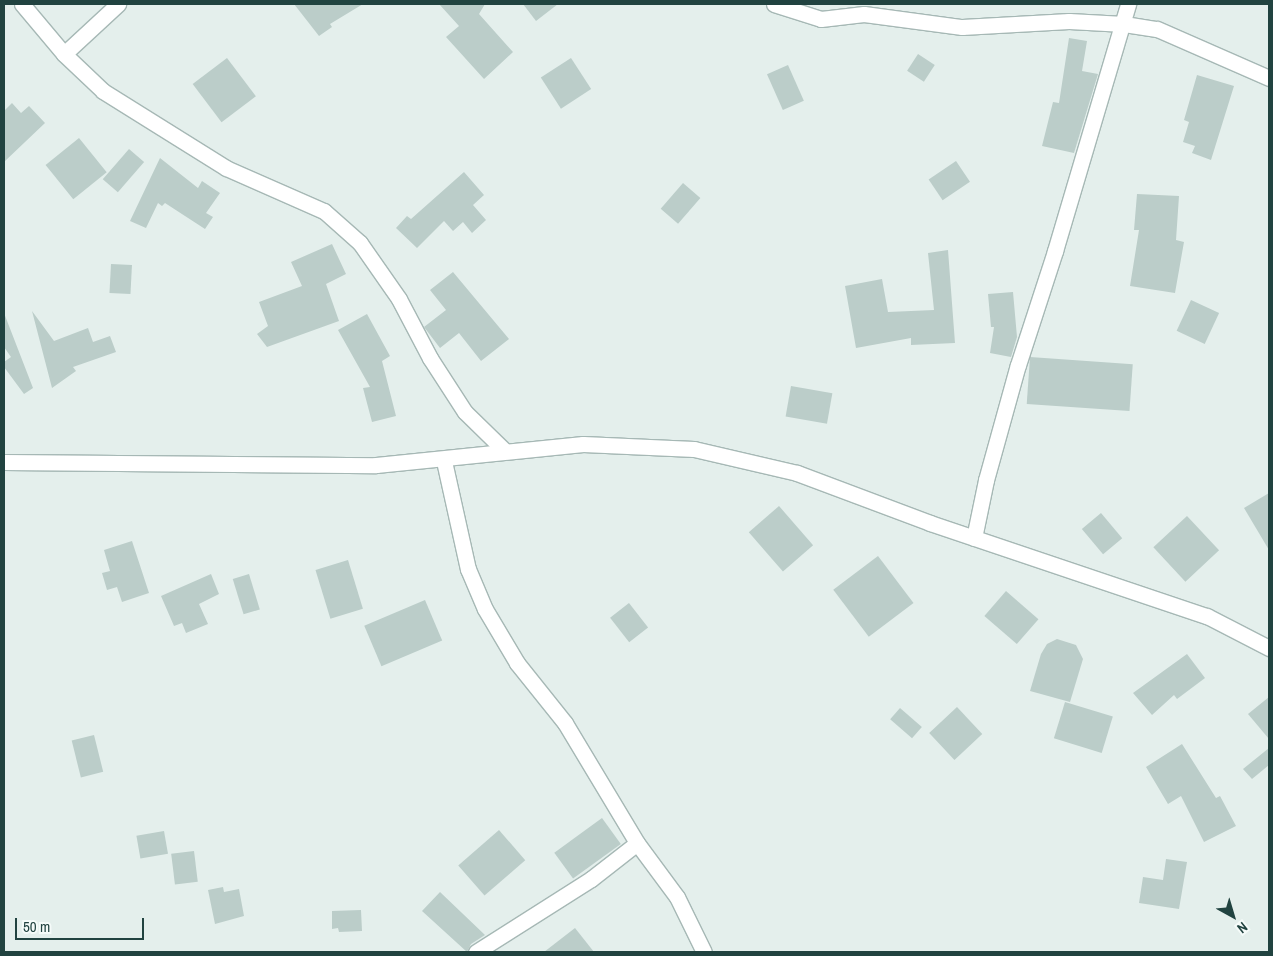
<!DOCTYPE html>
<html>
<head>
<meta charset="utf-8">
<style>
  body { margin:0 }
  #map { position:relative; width:1273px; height:956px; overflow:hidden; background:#e4efec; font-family:"Archivo Narrow",sans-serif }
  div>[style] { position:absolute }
  .building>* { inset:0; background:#bbcdc9; transform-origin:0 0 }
  .roads { filter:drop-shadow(1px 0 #a6b8b5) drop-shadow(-1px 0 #a6b8b5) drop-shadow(0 1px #a6b8b5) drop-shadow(0 -1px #a6b8b5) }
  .street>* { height:15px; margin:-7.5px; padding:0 7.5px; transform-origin:7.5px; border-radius:7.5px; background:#fff }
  span { translate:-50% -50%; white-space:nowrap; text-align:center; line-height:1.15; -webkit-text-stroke:5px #f5fbf9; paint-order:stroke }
  .frame { position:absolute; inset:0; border:5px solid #214340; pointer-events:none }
  .north { position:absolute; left:1208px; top:891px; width:50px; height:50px; -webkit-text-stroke:4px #f5fbf9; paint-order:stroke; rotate:141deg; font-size:14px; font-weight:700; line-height:20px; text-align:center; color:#214340 }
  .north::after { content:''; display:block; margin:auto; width:18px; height:22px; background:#214340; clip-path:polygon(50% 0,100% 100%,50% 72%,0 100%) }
  .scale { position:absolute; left:15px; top:918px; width:129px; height:22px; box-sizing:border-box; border:2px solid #214340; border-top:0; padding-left:6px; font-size:15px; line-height:18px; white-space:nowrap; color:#214340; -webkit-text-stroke:4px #f5fbf9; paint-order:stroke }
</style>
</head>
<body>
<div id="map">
  <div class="building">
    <i style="clip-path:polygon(294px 4px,363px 4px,330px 24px,332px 27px,319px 36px)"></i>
    <i style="clip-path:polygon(439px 4px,485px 4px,479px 14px,513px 52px,484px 79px,446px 37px,459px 26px)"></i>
    <i style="clip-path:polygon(523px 4px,558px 4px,536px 21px)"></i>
    <i style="clip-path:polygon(1069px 38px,1087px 41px,1082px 71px,1098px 74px,1074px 153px,1042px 146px,1053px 102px,1059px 103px)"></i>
    <i style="left:918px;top:54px;width:20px;height:20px;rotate:33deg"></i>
    <i style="left:227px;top:58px;width:48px;height:43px;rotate:53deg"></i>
    <i style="left:571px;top:58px;width:37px;height:36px;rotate:57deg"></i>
    <i style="left:788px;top:65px;width:39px;height:23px;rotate:66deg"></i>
    <i style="clip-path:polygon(1197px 75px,1234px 86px,1211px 160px,1192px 153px,1195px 146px,1183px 142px,1189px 122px,1184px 120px)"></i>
    <i style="clip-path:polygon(12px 103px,21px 113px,29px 106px,45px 123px,4px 162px,4px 111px)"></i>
    <i style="left:79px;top:138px;width:44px;height:43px;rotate:51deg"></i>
    <i style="left:129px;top:149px;width:20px;height:40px;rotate:41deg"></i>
    <i style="clip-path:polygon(160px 158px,198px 188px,202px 181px,220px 193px,206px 213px,213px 217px,205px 229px,165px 203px,162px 206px,158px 203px,146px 228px,130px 221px)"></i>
    <i style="left:956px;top:161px;width:25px;height:33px;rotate:56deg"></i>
    <i style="clip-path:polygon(464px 172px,484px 195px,473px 205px,486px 220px,472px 233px,463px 222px,453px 231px,444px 221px,417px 248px,396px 228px,407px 216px,411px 219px)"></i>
    <i style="left:683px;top:183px;width:23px;height:34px;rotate:41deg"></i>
    <i style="clip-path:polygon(1137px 194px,1179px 196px,1176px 240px,1184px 242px,1175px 293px,1130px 286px,1139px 230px,1134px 230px)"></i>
    <i style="clip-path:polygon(332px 244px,346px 274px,326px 284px,339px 321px,267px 347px,257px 334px,268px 326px,259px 302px,302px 286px,291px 262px)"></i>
    <i style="clip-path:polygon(948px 250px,955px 343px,911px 345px,911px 338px,856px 348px,845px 286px,882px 279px,888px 312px,934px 310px,928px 253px)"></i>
    <i style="left:111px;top:264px;width:21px;height:29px;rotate:3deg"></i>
    <i style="clip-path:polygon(453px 272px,509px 339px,481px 361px,459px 333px,440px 348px,424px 327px,446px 310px,430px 290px)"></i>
    <i style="clip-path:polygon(1013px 292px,1017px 337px,1011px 357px,990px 353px,994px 327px,991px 327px,988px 294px)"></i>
    <i style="left:1191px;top:300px;width:31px;height:34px;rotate:25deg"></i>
    <i style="clip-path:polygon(32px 311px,54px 341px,88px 328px,93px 342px,110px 336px,116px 352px,73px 367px,76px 371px,52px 388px)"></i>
    <i style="clip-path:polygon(4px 313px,33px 388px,24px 394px,4px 367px,4px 362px,11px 357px,4px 347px)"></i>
    <i style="clip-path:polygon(367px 314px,390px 356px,382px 361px,396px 416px,372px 422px,363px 388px,370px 387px,338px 330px)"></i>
    <i style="left:1030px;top:357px;width:103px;height:47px;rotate:4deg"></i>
    <i style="left:791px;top:386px;width:42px;height:31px;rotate:10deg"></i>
    <i style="clip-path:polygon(1269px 493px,1269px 550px,1244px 508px)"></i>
    <i style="left:779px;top:506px;width:52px;height:40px;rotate:49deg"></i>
    <i style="left:1101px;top:513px;width:33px;height:25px;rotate:50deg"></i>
    <i style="left:1187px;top:516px;width:47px;height:46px;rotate:47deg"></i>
    <i style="clip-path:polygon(132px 541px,149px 593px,122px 602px,117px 587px,107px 590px,102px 573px,110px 571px,104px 550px)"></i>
    <i style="left:878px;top:556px;width:59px;height:56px;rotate:53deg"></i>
    <i style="left:348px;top:560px;width:51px;height:34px;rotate:73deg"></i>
    <i style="clip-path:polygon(211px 574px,219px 594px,199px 604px,208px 624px,186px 633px,182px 623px,174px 626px,161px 596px)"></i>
    <i style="left:249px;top:574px;width:37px;height:17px;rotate:73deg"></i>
    <i style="left:1006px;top:591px;width:43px;height:33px;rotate:41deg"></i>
    <i style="left:425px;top:600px;width:44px;height:66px;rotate:67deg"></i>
    <i style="left:629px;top:603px;width:31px;height:24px;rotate:52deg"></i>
    <i style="clip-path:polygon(1057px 639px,1076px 645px,1083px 659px,1070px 702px,1030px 691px,1041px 654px,1047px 644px)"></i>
    <i style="clip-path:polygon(1187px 654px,1205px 678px,1177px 699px,1174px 695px,1152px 715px,1133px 693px)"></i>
    <i style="clip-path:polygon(1269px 697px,1269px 739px,1248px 714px)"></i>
    <i style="left:1065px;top:702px;width:50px;height:38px;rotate:17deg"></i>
    <i style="left:957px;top:707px;width:37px;height:38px;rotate:47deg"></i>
    <i style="left:900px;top:708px;width:29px;height:15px;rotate:41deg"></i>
    <i style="left:94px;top:735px;width:38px;height:23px;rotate:76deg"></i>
    <i style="clip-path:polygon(1182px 744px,1216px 798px,1220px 796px,1236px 826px,1204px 842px,1181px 796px,1168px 804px,1146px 767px)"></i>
    <i style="clip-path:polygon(1269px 748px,1269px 765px,1252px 779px,1243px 769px)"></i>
    <i style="left:602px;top:818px;width:32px;height:59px;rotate:54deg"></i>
    <i style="left:499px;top:830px;width:40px;height:54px;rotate:49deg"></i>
    <i style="left:164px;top:831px;width:23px;height:28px;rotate:80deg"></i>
    <i style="left:194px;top:851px;width:31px;height:23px;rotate:83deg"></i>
    <i style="clip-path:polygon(1166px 859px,1187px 862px,1179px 909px,1139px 903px,1143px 877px,1163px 880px)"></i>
    <i style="clip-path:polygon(223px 887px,224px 892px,239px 889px,244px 916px,215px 924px,208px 890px)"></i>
    <i style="clip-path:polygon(440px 892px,485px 935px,471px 944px,467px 952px,422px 911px)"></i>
    <i style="clip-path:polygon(361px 910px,362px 931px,339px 932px,338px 928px,332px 929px,332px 911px)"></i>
    <i style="clip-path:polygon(575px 928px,594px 952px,544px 952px)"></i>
  </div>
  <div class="roads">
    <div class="street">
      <i style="left:22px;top:4px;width:65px;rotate:50deg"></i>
      <i style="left:64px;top:54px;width:54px;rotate:43.5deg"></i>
      <i style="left:103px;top:91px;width:145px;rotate:32deg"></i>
      <i style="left:226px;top:168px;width:107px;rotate:23.7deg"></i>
      <i style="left:324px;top:211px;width:48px;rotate:41.6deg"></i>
      <i style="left:360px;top:243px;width:68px;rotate:55.1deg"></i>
      <i style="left:399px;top:299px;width:67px;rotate:62.3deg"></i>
      <i style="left:430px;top:358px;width:64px;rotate:57.1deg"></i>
      <i style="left:465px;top:412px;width:56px;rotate:44.3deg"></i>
      <i style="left:774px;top:4px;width:49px;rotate:17.7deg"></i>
      <i style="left:821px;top:19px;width:43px;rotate:-6.6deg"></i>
      <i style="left:864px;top:14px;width:99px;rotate:7.6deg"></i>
      <i style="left:962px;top:27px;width:107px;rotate:-3.2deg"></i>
      <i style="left:1069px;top:21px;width:55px;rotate:3.1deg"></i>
      <i style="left:1124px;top:24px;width:33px;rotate:9deg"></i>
      <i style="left:1157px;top:29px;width:122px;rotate:23.6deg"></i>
      <i style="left:64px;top:54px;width:74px;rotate:-42.8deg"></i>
      <i style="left:444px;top:461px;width:111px;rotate:77.5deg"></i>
      <i style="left:468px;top:569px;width:43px;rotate:67deg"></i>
      <i style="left:485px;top:609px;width:63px;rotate:59.3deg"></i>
      <i style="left:517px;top:663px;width:77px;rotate:51.3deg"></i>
      <i style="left:565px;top:723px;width:140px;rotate:59deg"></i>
      <i style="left:637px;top:843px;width:67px;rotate:53.5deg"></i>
      <i style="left:677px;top:897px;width:61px;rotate:63.9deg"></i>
      <i style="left:4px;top:462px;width:372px;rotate:0.5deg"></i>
      <i style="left:376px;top:465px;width:208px;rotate:-5.8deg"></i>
      <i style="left:583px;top:444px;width:111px;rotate:2.6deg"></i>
      <i style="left:694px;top:449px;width:106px;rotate:13.1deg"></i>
      <i style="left:797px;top:473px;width:142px;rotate:20.6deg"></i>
      <i style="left:930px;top:523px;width:292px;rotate:18.6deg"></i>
      <i style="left:1207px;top:616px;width:70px;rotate:27.3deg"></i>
      <i style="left:974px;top:538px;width:59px;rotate:-78.3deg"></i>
      <i style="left:986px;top:480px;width:119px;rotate:-74.5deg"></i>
      <i style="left:1018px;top:365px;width:120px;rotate:-72deg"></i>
      <i style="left:1055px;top:251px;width:258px;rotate:-73.5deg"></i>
      <i style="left:476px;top:952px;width:136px;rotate:-32.4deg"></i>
      <i style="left:591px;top:879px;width:58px;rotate:-38deg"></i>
    </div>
  </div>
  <div class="frame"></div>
  <div class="north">N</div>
  <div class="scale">50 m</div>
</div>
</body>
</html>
